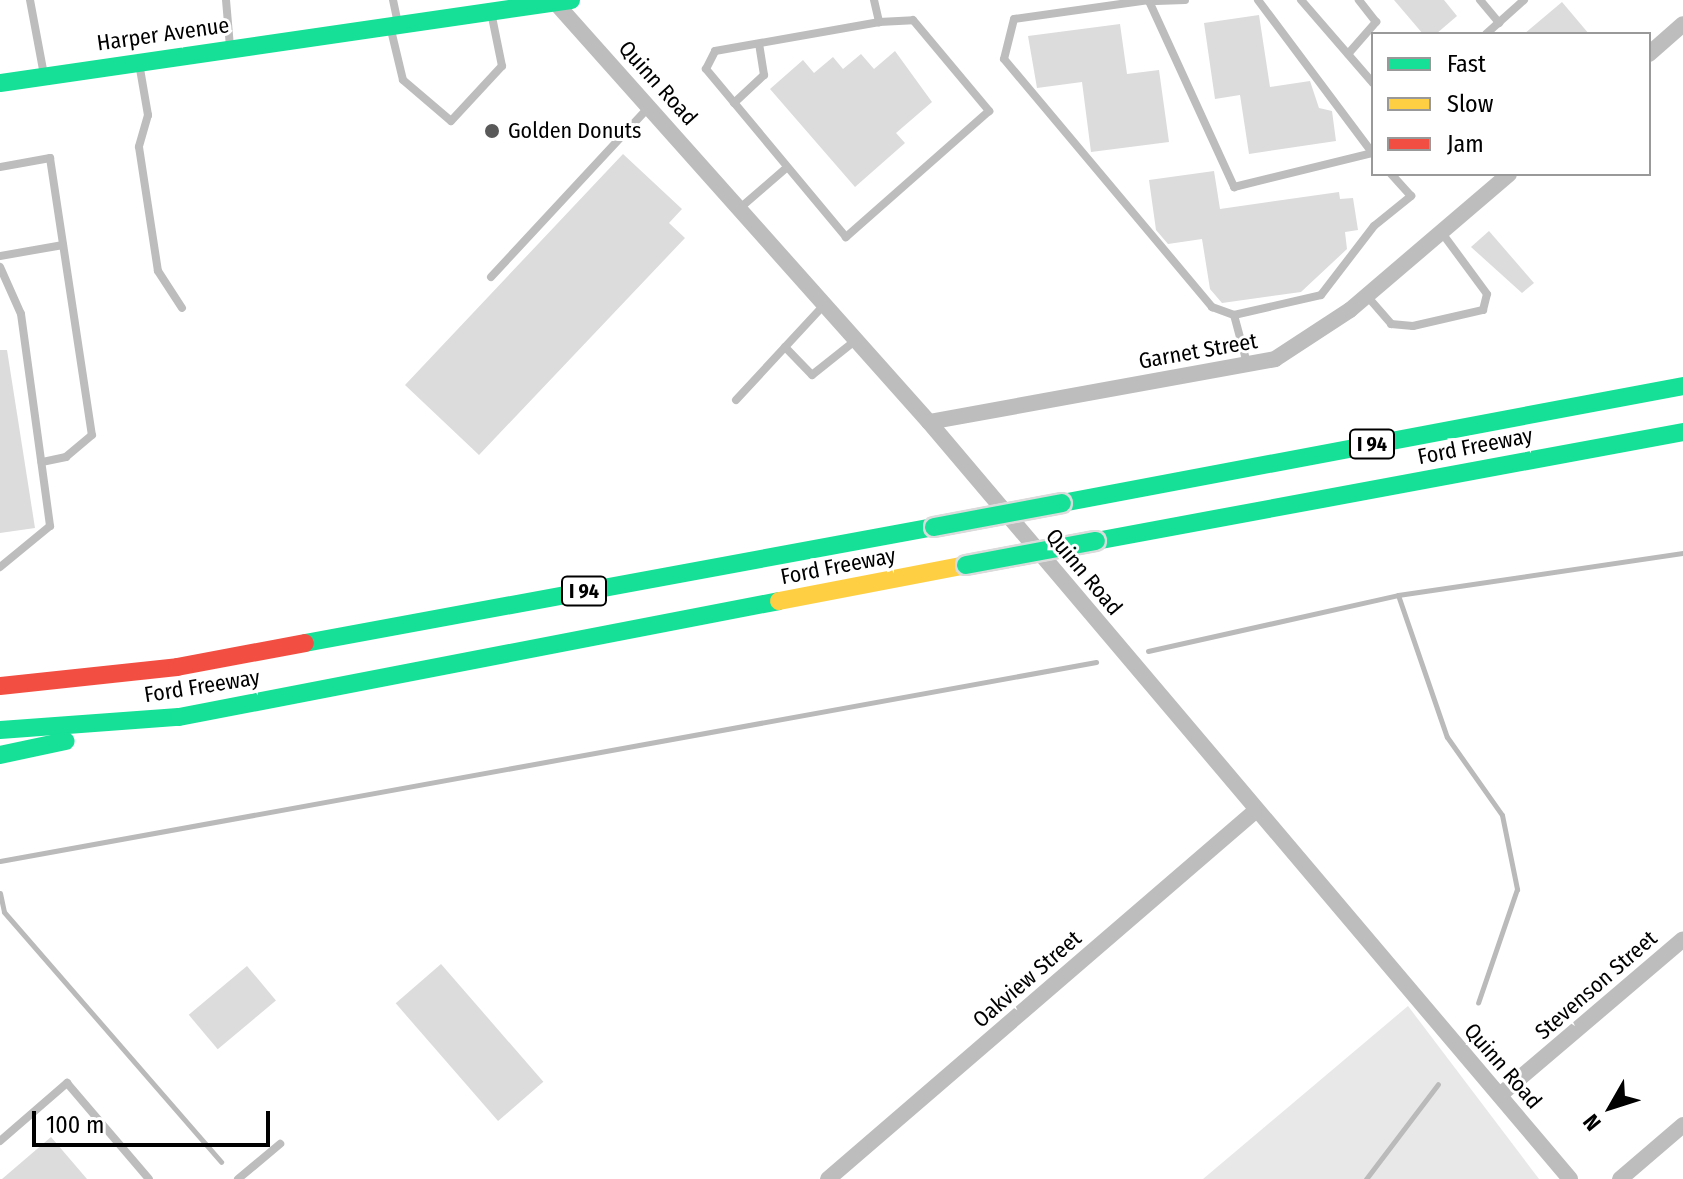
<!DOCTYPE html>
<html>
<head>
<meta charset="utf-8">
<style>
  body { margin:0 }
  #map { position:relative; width:1683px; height:1179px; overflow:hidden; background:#fff; font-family:"Fira Sans Condensed",sans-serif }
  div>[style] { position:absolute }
  .green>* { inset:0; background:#e8e8e8 }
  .stream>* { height:5px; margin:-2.5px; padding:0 2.5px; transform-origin:2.5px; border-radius:2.5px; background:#bababa }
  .building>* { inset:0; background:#dcdcdc; transform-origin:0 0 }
  .lane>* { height:8px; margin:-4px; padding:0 4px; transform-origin:4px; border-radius:4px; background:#bdbdbd }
  .street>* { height:16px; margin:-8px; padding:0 8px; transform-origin:8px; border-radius:8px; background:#bdbdbd }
  .fast>* { height:18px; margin:-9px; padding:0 9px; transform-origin:9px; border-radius:9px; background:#16e098 }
  .slow>* { height:18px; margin:-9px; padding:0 9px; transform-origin:9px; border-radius:9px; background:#ffcf43 }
  .jam>* { height:18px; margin:-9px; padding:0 9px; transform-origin:9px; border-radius:9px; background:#f24e42 }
  .bridges { filter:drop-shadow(2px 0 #dbdbdb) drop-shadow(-2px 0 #dbdbdb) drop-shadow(0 2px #dbdbdb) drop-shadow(0 -2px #dbdbdb) }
  .fast-bridge>* { height:18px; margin:-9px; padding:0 9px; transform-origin:9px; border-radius:9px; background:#16e098 }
  .dots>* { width:22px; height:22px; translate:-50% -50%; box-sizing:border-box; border:4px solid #fff; border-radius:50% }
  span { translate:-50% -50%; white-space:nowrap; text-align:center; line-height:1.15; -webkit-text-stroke:6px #fff; paint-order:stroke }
  .shield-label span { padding:2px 6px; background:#fff; border:2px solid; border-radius:6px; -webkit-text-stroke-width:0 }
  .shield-label { font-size:20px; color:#000; font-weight:700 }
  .street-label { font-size:22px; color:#000 }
  .poi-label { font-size:22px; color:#000 }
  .left { translate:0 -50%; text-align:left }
  .legend { position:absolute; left:1371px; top:32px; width:280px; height:144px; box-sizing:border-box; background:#fff; border:2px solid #999; margin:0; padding:10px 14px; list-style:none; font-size:24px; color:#000 }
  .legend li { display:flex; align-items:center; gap:16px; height:40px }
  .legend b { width:40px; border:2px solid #999 }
  .north { position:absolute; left:1571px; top:1067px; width:80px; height:80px; -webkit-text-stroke:6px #fff; paint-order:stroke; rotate:231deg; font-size:22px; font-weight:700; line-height:32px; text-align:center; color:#000 }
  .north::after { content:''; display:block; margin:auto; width:28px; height:36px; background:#000; clip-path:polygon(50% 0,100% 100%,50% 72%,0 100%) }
  .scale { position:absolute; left:32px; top:1111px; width:238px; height:36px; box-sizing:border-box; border:4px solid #000; border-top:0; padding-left:10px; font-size:24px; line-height:28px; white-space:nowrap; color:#000; -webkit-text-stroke:6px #fff; paint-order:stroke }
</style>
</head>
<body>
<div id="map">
  <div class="green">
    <i style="clip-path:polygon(1408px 1006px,1539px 1179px,1203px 1179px)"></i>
  </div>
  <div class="stream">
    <i style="left:1398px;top:595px;width:150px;rotate:71deg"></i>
    <i style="left:1447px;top:737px;width:95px;rotate:54.8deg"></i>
    <i style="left:1502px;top:815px;width:76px;rotate:78.5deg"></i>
    <i style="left:1517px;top:889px;width:120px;rotate:108.9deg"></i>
    <i style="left:1148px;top:651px;width:256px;rotate:-12.6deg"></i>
    <i style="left:1398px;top:595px;width:288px;rotate:-8.4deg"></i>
    <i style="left:0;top:861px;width:1114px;rotate:-10.29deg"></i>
    <i style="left:0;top:893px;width:19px;rotate:78deg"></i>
    <i style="left:4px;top:912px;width:331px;rotate:49deg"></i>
    <i style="left:1366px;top:1179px;width:119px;rotate:-52.8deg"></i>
  </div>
  <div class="building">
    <i style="clip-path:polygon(1394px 0,1444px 0,1457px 16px,1436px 34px,1423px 34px)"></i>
    <i style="clip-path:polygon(1562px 2px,1589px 34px,1524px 34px)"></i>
    <i style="clip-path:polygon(1259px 15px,1270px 87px,1310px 81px,1319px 108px,1332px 111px,1336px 141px,1249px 154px,1240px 95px,1215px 99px,1204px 23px)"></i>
    <i style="clip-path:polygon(1120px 24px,1127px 74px,1159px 70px,1169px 142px,1091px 152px,1082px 82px,1037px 88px,1028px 36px)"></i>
    <i style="clip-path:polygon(895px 51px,932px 102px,896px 133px,905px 143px,855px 187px,770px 89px,803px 60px,814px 73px,833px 57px,843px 69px,861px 54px,874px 69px)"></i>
    <i style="clip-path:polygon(623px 154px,682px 209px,669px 223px,685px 238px,479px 455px,405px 385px)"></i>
    <i style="clip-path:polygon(1214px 171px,1220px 209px,1339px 192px,1340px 199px,1353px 198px,1358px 230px,1345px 232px,1347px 249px,1301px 292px,1222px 303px,1210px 289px,1202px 239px,1168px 244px,1156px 230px,1149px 180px)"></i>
    <i style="clip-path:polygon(1489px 231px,1534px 283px,1522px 293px,1471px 247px)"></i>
    <i style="clip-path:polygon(0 350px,7px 350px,35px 528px,0 533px)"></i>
    <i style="left:441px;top:964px;width:156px;height:60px;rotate:49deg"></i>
    <i style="left:247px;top:966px;width:45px;height:76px;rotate:50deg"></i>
    <i style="clip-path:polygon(51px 1137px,87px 1179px,2px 1179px)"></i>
  </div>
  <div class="lane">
    <i style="left:30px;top:0;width:76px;rotate:79.4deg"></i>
    <i style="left:226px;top:0;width:47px;rotate:85.1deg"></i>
    <i style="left:393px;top:0;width:24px;rotate:78deg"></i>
    <i style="left:874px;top:0;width:23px;rotate:77deg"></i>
    <i style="left:879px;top:22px;width:34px;rotate:-3deg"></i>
    <i style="left:913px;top:20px;width:119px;rotate:50.1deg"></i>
    <i style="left:989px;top:111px;width:191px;rotate:138.6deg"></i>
    <i style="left:846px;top:237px;width:219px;rotate:-129.8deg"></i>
    <i style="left:706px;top:69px;width:20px;rotate:-63deg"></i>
    <i style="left:715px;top:51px;width:167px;rotate:-10deg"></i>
    <i style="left:1149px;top:0;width:136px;rotate:172deg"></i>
    <i style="left:1014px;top:19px;width:41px;rotate:104deg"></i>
    <i style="left:1004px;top:59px;width:324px;rotate:50deg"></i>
    <i style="left:1212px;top:307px;width:23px;rotate:20deg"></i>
    <i style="left:1234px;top:315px;width:54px;rotate:74.9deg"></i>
    <i style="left:1185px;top:0;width:36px;rotate:178deg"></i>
    <i style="left:1149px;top:1px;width:205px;rotate:65.4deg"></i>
    <i style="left:1234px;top:187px;width:142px;rotate:-13.8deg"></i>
    <i style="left:1258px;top:0;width:192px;rotate:53.2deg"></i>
    <i style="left:1301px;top:0;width:110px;rotate:49.1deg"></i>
    <i style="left:1480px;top:0;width:30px;rotate:50deg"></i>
    <i style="left:391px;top:30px;width:51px;rotate:76.5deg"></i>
    <i style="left:403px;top:80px;width:63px;rotate:40.5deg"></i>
    <i style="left:451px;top:121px;width:75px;rotate:-47.2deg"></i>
    <i style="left:502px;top:66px;width:55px;rotate:-101.5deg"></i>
    <i style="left:1486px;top:34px;width:51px;rotate:-41.8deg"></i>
    <i style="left:1348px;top:54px;width:43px;rotate:-48.8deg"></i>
    <i style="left:1376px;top:22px;width:28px;rotate:-128deg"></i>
    <i style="left:139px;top:63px;width:53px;rotate:80.2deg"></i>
    <i style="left:148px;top:115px;width:33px;rotate:106deg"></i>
    <i style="left:139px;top:147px;width:125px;rotate:81.3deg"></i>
    <i style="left:158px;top:271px;width:44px;rotate:57deg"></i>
    <i style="left:734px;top:103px;width:41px;rotate:-43deg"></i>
    <i style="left:764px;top:75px;width:31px;rotate:-99deg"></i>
    <i style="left:0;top:167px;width:51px;rotate:-10.2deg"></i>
    <i style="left:50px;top:158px;width:280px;rotate:81.4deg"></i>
    <i style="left:92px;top:435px;width:34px;rotate:140deg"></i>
    <i style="left:66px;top:457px;width:25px;rotate:168deg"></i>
    <i style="left:740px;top:208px;width:60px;rotate:-40.9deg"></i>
    <i style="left:0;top:256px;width:64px;rotate:-9.9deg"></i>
    <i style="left:0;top:267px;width:51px;rotate:65.9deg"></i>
    <i style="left:21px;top:314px;width:214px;rotate:82.2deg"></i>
    <i style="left:50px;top:526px;width:65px;rotate:140.6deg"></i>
    <i style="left:491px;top:277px;width:232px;rotate:-47.1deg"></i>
    <i style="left:1367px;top:296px;width:37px;rotate:49deg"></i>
    <i style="left:1391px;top:324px;width:22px;rotate:5deg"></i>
    <i style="left:1413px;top:326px;width:72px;rotate:-12.9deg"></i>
    <i style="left:1483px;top:310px;width:16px;rotate:-76deg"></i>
    <i style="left:1487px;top:294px;width:76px;rotate:-126.4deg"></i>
    <i style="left:1234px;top:315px;width:89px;rotate:-12.9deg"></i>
    <i style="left:1321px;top:295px;width:87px;rotate:-52.5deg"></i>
    <i style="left:1374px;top:226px;width:48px;rotate:-39deg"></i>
    <i style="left:1411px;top:196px;width:30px;rotate:-132deg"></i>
    <i style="left:785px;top:347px;width:39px;rotate:46deg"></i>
    <i style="left:812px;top:375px;width:56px;rotate:-38.5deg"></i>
    <i style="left:736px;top:400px;width:129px;rotate:-47.2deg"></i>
    <i style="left:0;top:1141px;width:89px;rotate:-40.9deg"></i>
    <i style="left:67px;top:1083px;width:126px;rotate:49.5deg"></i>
    <i style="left:238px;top:1179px;width:55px;rotate:-39.8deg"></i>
  </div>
  <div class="street">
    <i style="left:553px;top:0;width:565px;rotate:48.3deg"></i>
    <i style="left:929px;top:422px;width:992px;rotate:49.74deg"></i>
    <i style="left:1649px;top:54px;width:45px;rotate:-41.4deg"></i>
    <i style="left:929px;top:422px;width:352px;rotate:-10.3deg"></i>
    <i style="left:1275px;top:359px;width:90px;rotate:-33.2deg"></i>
    <i style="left:1350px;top:310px;width:209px;rotate:-40.5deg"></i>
    <i style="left:1500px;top:1095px;width:240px;rotate:-40.4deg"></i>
    <i style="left:828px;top:1179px;width:562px;rotate:-40.74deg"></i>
    <i style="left:1620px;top:1179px;width:83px;rotate:-40.6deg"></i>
  </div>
  <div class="fast">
    <i style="left:0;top:83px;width:577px;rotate:-8.27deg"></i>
    <i style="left:1062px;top:503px;width:632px;rotate:-10.67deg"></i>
    <i style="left:1096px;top:541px;width:597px;rotate:-10.52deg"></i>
    <i style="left:305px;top:643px;width:640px;rotate:-10.45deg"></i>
    <i style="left:0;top:730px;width:179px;rotate:-4.2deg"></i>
    <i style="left:179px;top:717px;width:611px;rotate:-10.94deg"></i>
    <i style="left:0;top:755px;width:67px;rotate:-12deg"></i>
  </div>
  <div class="slow">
    <i style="left:779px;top:601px;width:190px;rotate:-10.9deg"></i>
  </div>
  <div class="jam">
    <i style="left:0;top:686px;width:178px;rotate:-6.1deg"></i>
    <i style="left:177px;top:667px;width:130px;rotate:-10.6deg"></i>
  </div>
  <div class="bridges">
    <div class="fast-bridge">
      <i style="left:934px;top:527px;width:130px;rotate:-10.6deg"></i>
      <i style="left:966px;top:565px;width:132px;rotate:-10.5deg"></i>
    </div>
  </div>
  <div class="dots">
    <i style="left:492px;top:131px;background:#595959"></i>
  </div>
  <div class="shield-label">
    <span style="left:1372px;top:444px">I 94</span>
    <span style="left:584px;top:591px">I 94</span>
  </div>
  <div class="street-label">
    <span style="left:163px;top:34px;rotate:-8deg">Harper Avenue</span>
    <span style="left:658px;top:83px;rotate:48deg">Quinn Road</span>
    <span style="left:1198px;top:351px;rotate:-10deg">Garnet Street</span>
    <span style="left:1475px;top:446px;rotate:-11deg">Ford Freeway</span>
    <span style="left:838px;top:566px;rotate:-11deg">Ford Freeway</span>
    <span style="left:1084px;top:572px;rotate:50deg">Quinn Road</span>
    <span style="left:202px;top:686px;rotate:-9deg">Ford Freeway</span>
    <span style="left:1027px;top:979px;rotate:-41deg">Oakview Street</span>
    <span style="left:1596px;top:985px;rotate:-41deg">Stevenson Street</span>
    <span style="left:1503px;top:1066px;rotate:49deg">Quinn Road</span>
  </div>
  <div class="poi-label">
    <span class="left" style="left:508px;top:131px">Golden Donuts</span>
  </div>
  <ul class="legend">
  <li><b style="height:10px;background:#16e098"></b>Fast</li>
  <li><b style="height:10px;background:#ffcf43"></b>Slow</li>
  <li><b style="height:10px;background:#f24e42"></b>Jam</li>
  </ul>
  <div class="north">N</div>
  <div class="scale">100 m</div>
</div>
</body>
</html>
